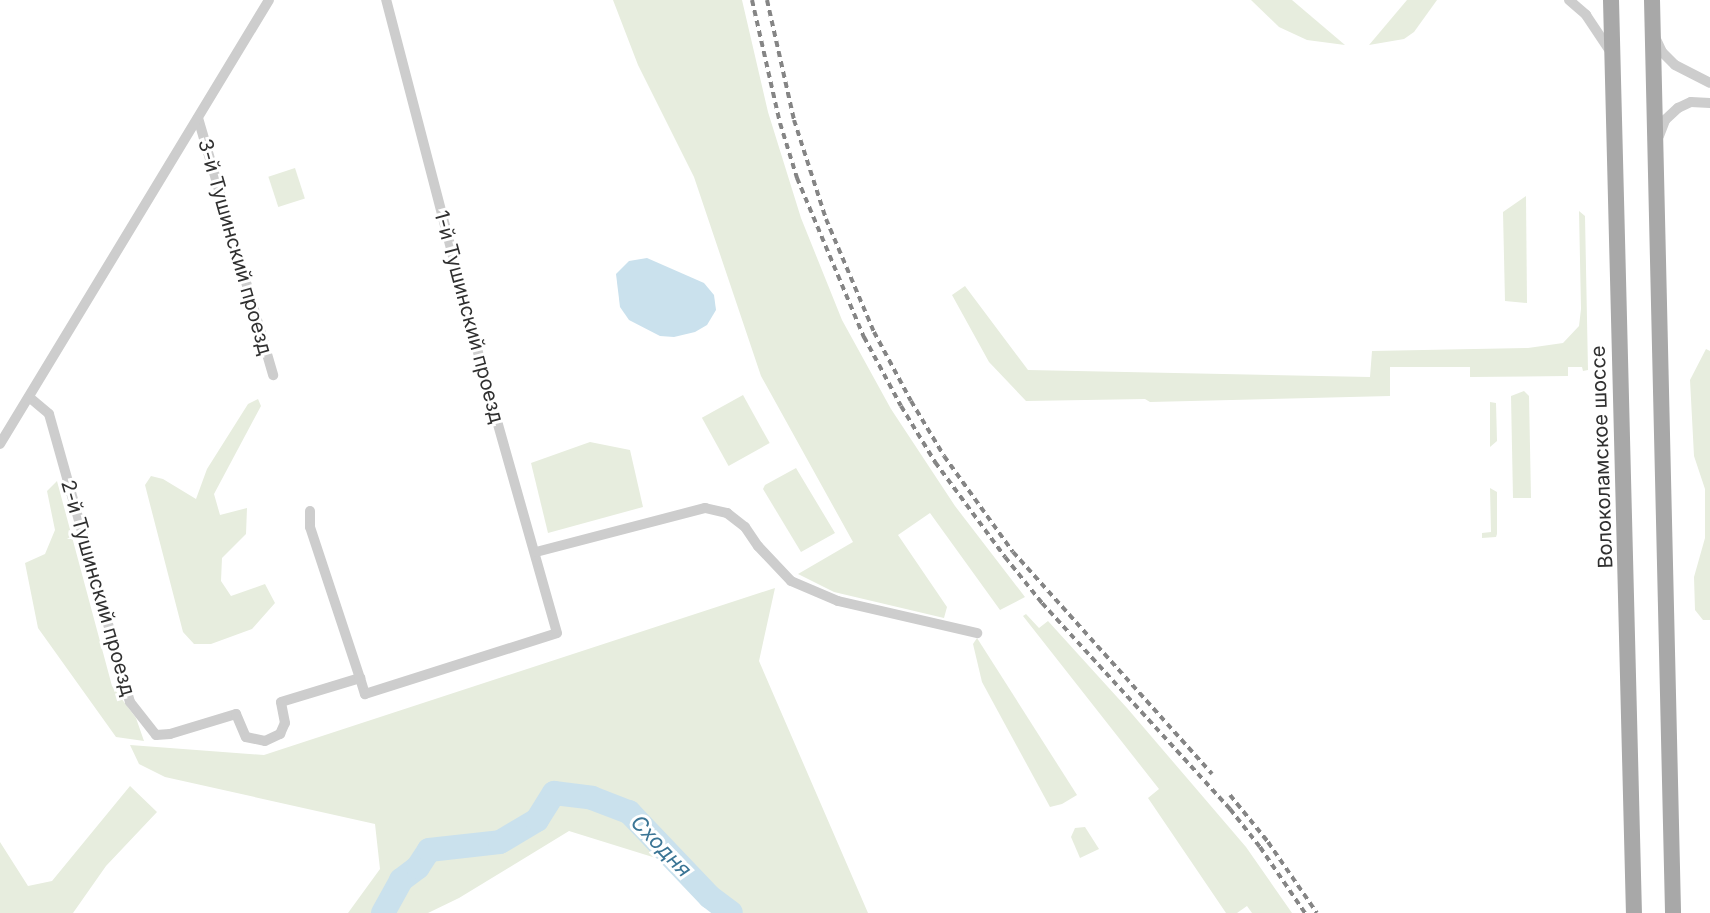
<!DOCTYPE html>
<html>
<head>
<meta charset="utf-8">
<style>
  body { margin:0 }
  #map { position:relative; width:1710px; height:913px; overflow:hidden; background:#fff; font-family:Inter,sans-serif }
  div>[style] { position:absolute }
  .green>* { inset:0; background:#e7edde; transform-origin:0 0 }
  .water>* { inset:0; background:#cae1ed }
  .river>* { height:24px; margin:-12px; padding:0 12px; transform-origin:12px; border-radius:12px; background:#cae1ed }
  .minor>* { height:10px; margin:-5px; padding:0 5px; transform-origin:5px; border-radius:5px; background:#cdcdcd }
  .primary>* { height:16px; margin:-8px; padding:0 8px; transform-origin:8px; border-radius:8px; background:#a8a8a8 }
  .rail>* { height:4px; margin-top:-2px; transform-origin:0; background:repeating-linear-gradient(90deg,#858585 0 6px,transparent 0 10.5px) }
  span { translate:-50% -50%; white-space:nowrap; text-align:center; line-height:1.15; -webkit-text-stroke:6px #fff; paint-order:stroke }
  .street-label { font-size:20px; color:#303030 }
  .water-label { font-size:21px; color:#3b7595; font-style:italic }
</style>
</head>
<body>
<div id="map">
  <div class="green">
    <i style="clip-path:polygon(613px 0,742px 0,768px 112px,801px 218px,842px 320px,891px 409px,955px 506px,1025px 597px,1000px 610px,930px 513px,898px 535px,947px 607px,944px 618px,834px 592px,798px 574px,853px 542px,761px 376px,694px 177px,638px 65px)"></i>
    <i style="clip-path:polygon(1251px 0,1292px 0,1345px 45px,1307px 40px,1279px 27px)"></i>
    <i style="clip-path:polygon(1407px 0,1437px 0,1414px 32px,1404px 39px,1369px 45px)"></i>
    <i style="left:295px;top:168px;width:32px;height:28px;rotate:72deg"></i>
    <i style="clip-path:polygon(1526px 196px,1527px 303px,1505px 301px,1503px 212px)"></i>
    <i style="clip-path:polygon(1579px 211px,1585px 216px,1588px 370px,1583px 371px,1582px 367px,1568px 367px,1568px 376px,1470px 377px,1470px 367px,1390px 367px,1390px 396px,1150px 402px,1145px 399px,1026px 401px,989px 362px,952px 295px,965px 286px,1028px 370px,1370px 377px,1372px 351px,1528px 348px,1563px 343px,1579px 326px,1581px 309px)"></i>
    <i style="clip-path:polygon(1706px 349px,1710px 351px,1710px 620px,1703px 620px,1695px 610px,1694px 577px,1705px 538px,1705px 489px,1694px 456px,1690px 380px)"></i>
    <i style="clip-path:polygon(1524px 391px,1529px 396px,1531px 498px,1513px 498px,1511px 396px)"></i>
    <i style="left:743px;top:395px;width:55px;height:47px;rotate:61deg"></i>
    <i style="clip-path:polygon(258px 399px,261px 406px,214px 494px,220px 515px,247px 508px,246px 534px,222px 558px,221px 581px,231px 596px,265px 584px,275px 603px,252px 629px,211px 644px,194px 644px,183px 632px,145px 485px,151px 476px,163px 479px,196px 499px,207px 469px,248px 404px)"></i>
    <i style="clip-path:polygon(1490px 402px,1496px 403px,1497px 441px,1490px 447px)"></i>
    <i style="clip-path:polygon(590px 442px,630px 450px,643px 507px,548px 533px,531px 463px)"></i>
    <i style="clip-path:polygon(796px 468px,835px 533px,801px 552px,763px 489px,765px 485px)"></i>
    <i style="clip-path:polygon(57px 481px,112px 686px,136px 718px,144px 741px,116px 737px,38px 628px,25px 563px,45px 554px,55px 530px,47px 491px)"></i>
    <i style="clip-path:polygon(1490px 488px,1497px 492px,1497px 534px,1496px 537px,1482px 538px,1482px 533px,1491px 532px)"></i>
    <i style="clip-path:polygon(775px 588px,759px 661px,868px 913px,716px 913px,688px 868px,569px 831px,459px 898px,428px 913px,348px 913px,380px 869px,375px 824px,165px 777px,139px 764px,130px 745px,264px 755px)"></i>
    <i style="clip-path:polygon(1026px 614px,1039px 628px,1048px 621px,1127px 708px,1246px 847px,1292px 913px,1252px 913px,1247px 906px,1237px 913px,1226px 913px,1148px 798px,1159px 789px,1023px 616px)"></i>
    <i style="clip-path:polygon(977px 638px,1077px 795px,1062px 804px,1050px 807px,982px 682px,973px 644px)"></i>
    <i style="clip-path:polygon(130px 786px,157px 812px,106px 866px,73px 913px,0 913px,0 842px,28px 886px,52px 881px)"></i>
    <i style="clip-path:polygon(1085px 827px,1099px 849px,1080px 858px,1071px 837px,1075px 828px)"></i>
  </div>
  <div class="water">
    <i style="clip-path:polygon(647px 258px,704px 283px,714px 295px,716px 310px,707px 325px,695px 332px,674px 337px,660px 336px,629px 320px,620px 307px,616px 274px,629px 261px)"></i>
  </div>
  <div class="river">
    <i style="left:383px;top:913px;width:38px;rotate:-61deg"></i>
    <i style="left:401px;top:880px;width:21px;rotate:-37deg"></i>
    <i style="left:418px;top:867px;width:20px;rotate:-57deg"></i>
    <i style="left:429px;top:850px;width:71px;rotate:-6.4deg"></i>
    <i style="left:500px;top:842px;width:43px;rotate:-30.7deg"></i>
    <i style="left:537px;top:820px;width:32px;rotate:-58deg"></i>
    <i style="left:554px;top:793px;width:38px;rotate:7deg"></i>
    <i style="left:592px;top:798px;width:40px;rotate:21deg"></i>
    <i style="left:629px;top:812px;width:117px;rotate:46.4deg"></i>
    <i style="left:710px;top:897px;width:26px;rotate:37deg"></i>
  </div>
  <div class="minor">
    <i style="left:1569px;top:0;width:23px;rotate:41deg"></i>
    <i style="left:1586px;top:15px;width:43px;rotate:56.3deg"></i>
    <i style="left:1655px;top:37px;width:17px;rotate:65deg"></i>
    <i style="left:1662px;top:52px;width:18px;rotate:45deg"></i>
    <i style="left:1675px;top:65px;width:39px;rotate:27deg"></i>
    <i style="left:198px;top:118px;width:268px;rotate:73.7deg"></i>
    <i style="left:1659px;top:136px;width:17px;rotate:-69deg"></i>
    <i style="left:1665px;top:120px;width:18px;rotate:-43deg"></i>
    <i style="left:1678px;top:108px;width:14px;rotate:-25deg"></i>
    <i style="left:1691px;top:102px;width:19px;rotate:3deg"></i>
    <i style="left:29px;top:397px;width:26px;rotate:40deg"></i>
    <i style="left:49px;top:414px;width:299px;rotate:74.3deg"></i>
    <i style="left:130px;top:702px;width:42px;rotate:51.8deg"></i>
    <i style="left:156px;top:735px;width:14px;rotate:-4deg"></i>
    <i style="left:170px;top:734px;width:69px;rotate:-16.9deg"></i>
    <i style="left:236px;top:714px;width:25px;rotate:67deg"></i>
    <i style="left:246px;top:737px;width:19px;rotate:12deg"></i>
    <i style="left:265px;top:741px;width:17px;rotate:-25deg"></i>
    <i style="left:280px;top:734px;width:12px;rotate:-66deg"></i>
    <i style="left:285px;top:723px;width:21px;rotate:-101deg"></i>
    <i style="left:281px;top:702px;width:83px;rotate:-16.9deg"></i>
    <i style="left:360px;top:678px;width:17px;rotate:73deg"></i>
    <i style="left:365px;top:694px;width:201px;rotate:-17.6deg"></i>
    <i style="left:557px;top:633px;width:284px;rotate:-105.8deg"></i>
    <i style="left:480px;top:360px;width:372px;rotate:-104.6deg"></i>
    <i style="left:0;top:444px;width:519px;rotate:-58.79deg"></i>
    <i style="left:310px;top:511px;width:16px;rotate:90deg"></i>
    <i style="left:310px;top:527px;width:159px;rotate:71.7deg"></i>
    <i style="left:536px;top:552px;width:175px;rotate:-14.6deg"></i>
    <i style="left:705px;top:508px;width:23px;rotate:13deg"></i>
    <i style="left:727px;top:513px;width:23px;rotate:38deg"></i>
    <i style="left:745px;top:527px;width:23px;rotate:56deg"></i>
    <i style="left:758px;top:546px;width:48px;rotate:46.7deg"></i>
    <i style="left:791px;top:581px;width:51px;rotate:23.1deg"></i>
    <i style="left:838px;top:601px;width:143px;rotate:13deg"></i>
  </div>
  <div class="primary">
    <i style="left:1611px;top:0;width:913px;rotate:88.56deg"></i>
    <i style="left:1652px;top:0;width:913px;rotate:88.68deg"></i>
  </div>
  <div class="rail">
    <i style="left:752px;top:0;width:126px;rotate:77.2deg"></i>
    <i style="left:780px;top:123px;width:58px;rotate:72.8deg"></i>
    <i style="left:797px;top:178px;width:173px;rotate:67.2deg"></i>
    <i style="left:864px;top:337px;width:78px;rotate:61.8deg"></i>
    <i style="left:901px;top:406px;width:66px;rotate:58.7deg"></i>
    <i style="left:935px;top:462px;width:118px;rotate:53.6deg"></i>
    <i style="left:1005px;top:557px;width:59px;rotate:51.2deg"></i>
    <i style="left:1042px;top:603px;width:279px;rotate:47.6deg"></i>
    <i style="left:1230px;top:809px;width:48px;rotate:51.7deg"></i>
    <i style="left:1260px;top:847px;width:80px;rotate:55.7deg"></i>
    <i style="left:767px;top:0;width:123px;rotate:77.3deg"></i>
    <i style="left:794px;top:120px;width:104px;rotate:72.1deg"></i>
    <i style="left:826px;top:219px;width:123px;rotate:67deg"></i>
    <i style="left:874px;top:332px;width:78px;rotate:61.8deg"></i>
    <i style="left:911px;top:401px;width:64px;rotate:59deg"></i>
    <i style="left:944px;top:456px;width:118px;rotate:54.3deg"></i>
    <i style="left:1013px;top:552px;width:298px;rotate:48.1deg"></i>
    <i style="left:1230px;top:795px;width:60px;rotate:51deg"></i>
    <i style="left:1268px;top:842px;width:86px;rotate:55.4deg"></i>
  </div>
  <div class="street-label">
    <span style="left:235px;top:247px;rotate:74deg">3-й Тушинский проезд</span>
    <span style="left:469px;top:317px;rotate:75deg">1-й Тушинский проезд</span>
    <span style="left:1602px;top:457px;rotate:-92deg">Волоколамское шоссе</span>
    <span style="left:98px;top:588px;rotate:74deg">2-й Тушинский проезд</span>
  </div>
  <div class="water-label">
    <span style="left:661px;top:846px;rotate:46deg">Сходня</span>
  </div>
</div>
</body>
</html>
